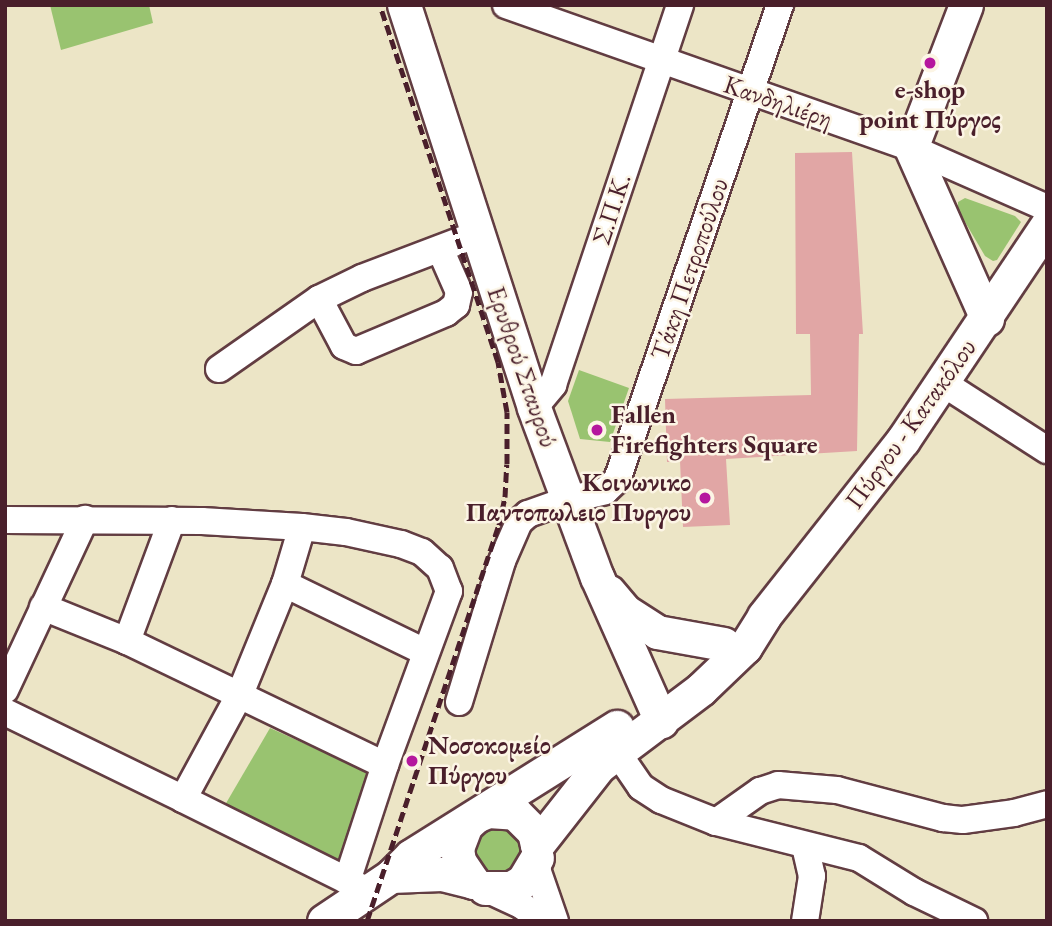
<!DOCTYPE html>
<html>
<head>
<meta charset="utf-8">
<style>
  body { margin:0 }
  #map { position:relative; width:1052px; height:926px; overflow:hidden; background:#ece5c6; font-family:"EB Garamond",serif }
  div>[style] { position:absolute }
  .green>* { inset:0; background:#99c370 }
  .building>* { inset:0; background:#e1a6a5 }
  .roads { filter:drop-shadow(2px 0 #623d42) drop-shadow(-2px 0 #623d42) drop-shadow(0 2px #623d42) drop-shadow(0 -2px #623d42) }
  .minor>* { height:26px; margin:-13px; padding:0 13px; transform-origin:13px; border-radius:13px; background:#fff }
  .major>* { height:33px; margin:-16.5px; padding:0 16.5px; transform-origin:16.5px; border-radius:16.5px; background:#fff }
  .rail>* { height:5px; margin-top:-2.5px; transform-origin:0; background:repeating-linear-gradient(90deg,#4a1f2b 0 10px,transparent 0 15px) }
  .dots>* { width:19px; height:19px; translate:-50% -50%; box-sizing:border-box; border:4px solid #fcf5e5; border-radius:50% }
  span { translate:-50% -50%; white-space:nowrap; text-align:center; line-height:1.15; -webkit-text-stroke:5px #fcf5e5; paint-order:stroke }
  .poi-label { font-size:26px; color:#4a1f2b; font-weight:700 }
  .left { translate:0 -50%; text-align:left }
  .right { translate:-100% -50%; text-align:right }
  .street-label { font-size:26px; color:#4a1f2b }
  .frame { position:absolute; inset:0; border:7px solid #4a1f2b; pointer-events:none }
</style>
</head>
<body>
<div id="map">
  <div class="green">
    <i style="clip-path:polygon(50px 5px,149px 5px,153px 23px,61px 50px)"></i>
    <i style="clip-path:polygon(965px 198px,1015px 216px,1021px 222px,997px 260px,993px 261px,985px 256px,958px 210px,958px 202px)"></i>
    <i style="clip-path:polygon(579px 370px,629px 388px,610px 442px,580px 439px,568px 401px)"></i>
    <i style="clip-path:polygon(270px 728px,365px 771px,371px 786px,344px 857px,338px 861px,327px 861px,225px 805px)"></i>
    <i style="clip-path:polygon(492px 819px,526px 839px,515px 875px,476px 874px,469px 836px)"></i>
  </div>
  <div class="building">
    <i style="clip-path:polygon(852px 152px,863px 334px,859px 334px,857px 451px,726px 459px,730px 525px,683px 527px,680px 461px,667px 462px,665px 399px,811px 395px,810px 334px,796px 334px,795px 153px)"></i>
  </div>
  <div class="roads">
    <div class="minor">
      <i style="left:506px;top:5px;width:430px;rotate:19.4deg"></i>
      <i style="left:911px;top:148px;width:149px;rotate:23.8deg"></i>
      <i style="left:319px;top:299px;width:53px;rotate:62deg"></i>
      <i style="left:344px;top:346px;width:13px;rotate:23deg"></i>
      <i style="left:356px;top:351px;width:98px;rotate:-22.9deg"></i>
      <i style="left:446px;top:313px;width:13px;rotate:-39deg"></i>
      <i style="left:456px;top:305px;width:13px;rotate:-77deg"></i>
      <i style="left:459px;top:292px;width:47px;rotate:-113.8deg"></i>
      <i style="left:219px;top:369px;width:122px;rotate:-35deg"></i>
      <i style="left:319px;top:299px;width:48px;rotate:-26deg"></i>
      <i style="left:362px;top:278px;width:124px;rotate:-20.8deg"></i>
      <i style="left:943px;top:383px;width:124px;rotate:32.8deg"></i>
      <i style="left:534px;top:408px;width:30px;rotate:-50deg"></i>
      <i style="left:553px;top:385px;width:401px;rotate:-71.5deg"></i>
      <i style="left:5px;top:520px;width:197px;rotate:0.3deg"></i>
      <i style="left:202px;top:521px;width:100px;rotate:3.4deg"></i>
      <i style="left:302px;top:527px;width:44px;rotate:6.5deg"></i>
      <i style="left:346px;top:532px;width:56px;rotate:12.3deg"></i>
      <i style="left:401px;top:544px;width:22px;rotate:21deg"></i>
      <i style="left:422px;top:552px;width:24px;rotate:42deg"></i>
      <i style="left:440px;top:568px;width:25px;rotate:69deg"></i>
      <i style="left:449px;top:591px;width:185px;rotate:110.2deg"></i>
      <i style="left:385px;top:765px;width:122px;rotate:108.1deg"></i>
      <i style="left:285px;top:584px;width:156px;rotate:25.9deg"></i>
      <i style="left:43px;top:607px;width:91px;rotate:22deg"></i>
      <i style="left:127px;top:641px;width:286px;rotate:25.7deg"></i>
      <i style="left:127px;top:641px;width:129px;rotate:-69.6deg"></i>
      <i style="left:5px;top:690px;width:189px;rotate:-64.9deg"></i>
      <i style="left:459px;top:702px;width:147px;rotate:-73deg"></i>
      <i style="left:502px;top:561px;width:43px;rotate:-66.4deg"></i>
      <i style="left:519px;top:522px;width:12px;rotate:-42deg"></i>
      <i style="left:528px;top:514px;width:41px;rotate:-19.7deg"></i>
      <i style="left:567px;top:500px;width:39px;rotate:-13deg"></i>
      <i style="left:605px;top:491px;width:16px;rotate:-43deg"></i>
      <i style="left:617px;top:480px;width:502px;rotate:-71.06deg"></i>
      <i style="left:5px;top:712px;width:198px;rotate:26deg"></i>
      <i style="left:183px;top:799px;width:119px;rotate:-61.5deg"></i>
      <i style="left:240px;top:694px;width:119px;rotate:-67.8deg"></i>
      <i style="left:285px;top:584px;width:59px;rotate:-73.4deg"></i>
      <i style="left:617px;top:752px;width:42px;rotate:55.6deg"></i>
      <i style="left:641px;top:787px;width:24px;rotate:33deg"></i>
      <i style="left:661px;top:800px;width:59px;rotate:21.8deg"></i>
      <i style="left:716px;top:822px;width:147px;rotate:14.1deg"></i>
      <i style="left:859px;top:858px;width:65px;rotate:31.7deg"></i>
      <i style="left:914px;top:892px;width:67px;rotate:25.8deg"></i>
      <i style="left:183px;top:799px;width:198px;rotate:26.4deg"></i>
      <i style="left:716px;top:822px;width:54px;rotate:-35.2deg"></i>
      <i style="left:760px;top:791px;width:19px;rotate:-18deg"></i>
      <i style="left:778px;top:785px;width:59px;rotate:4.8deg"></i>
      <i style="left:837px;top:790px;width:110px;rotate:14.8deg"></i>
      <i style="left:943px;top:818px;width:20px;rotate:6deg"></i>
      <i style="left:963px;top:820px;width:51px;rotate:-7.8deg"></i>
      <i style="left:1014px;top:813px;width:34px;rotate:-15deg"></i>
      <i style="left:805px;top:846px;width:31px;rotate:77deg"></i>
      <i style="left:812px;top:876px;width:46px;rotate:98.8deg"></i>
      <i style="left:537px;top:848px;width:24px;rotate:88deg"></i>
      <i style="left:538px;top:872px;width:52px;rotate:70.9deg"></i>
      <i style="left:484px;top:888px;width:41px;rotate:24.7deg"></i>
      <i style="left:521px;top:905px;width:27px;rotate:36deg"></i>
    </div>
    <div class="major">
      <i style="left:404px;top:5px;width:423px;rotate:72.1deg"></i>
      <i style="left:534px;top:408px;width:180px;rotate:69.6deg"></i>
      <i style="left:597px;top:577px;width:158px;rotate:66deg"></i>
      <i style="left:966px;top:5px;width:153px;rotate:111deg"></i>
      <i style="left:911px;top:148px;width:187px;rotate:66deg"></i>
      <i style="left:609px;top:592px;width:25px;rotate:50deg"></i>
      <i style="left:625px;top:611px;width:38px;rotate:33deg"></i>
      <i style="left:657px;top:632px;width:68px;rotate:10.2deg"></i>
      <i style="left:537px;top:845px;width:100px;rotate:-51.9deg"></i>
      <i style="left:599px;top:766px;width:128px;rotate:-37deg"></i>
      <i style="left:701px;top:689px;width:61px;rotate:-43.7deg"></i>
      <i style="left:745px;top:647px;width:36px;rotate:-58deg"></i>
      <i style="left:764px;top:616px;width:224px;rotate:-51.7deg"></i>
      <i style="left:903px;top:440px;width:259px;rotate:-56.2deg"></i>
      <i style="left:391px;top:876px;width:51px;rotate:-2.2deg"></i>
      <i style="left:442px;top:874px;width:32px;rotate:14deg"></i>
      <i style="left:473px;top:882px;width:25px;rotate:-124deg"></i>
      <i style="left:459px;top:861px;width:13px;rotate:-99deg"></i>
      <i style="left:457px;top:848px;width:25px;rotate:-69deg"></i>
      <i style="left:466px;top:825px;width:13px;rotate:-42deg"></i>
      <i style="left:476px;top:816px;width:13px;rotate:-23deg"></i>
      <i style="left:488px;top:811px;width:27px;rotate:4deg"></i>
      <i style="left:515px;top:813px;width:27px;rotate:45deg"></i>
      <i style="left:534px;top:832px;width:13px;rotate:77deg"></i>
      <i style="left:485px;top:888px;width:26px"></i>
      <i style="left:511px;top:888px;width:14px;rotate:-30deg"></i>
      <i style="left:523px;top:881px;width:27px;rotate:-59deg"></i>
      <i style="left:324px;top:921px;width:81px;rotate:-33.9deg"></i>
      <i style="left:391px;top:876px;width:28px;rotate:-45deg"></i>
      <i style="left:411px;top:856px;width:243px;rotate:-32.1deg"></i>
    </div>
  </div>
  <div class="rail">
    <i style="left:367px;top:921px;width:417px;rotate:-71.6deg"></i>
    <i style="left:499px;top:525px;width:29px;rotate:-78deg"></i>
    <i style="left:505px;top:497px;width:33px;rotate:-87deg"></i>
    <i style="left:507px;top:464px;width:52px;rotate:-90deg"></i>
    <i style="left:507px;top:412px;width:51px;rotate:-100.2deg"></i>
    <i style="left:498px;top:362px;width:376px;rotate:-108.3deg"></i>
  </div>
  <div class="dots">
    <i style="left:930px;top:63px;background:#b5179e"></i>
    <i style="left:597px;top:430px;background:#b5179e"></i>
    <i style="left:705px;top:498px;background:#b5179e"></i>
    <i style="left:412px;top:761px;background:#b5179e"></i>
  </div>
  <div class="poi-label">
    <span style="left:930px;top:105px">e-shop<br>point Πύργος</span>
    <span class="left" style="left:611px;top:430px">Fallen<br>Firefighters Square</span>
    <span class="right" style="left:691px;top:498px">Κοινωνικο<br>Παντοπωλειο Πυργου</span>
    <span class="left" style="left:428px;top:761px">Νοσοκομείο<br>Πύργου</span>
  </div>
  <div class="street-label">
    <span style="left:778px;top:102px;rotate:19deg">Κανδηλιέρη</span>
    <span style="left:612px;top:209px;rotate:-72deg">Σ.Π.Κ.</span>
    <span style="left:690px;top:269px;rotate:-71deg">Τάκη Πετροπούλου</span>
    <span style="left:522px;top:367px;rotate:71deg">Ερυθρού Σταυρού</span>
    <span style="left:911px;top:424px;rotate:-54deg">Πύργου - Κατακόλου</span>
  </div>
  <div class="frame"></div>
</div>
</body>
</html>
